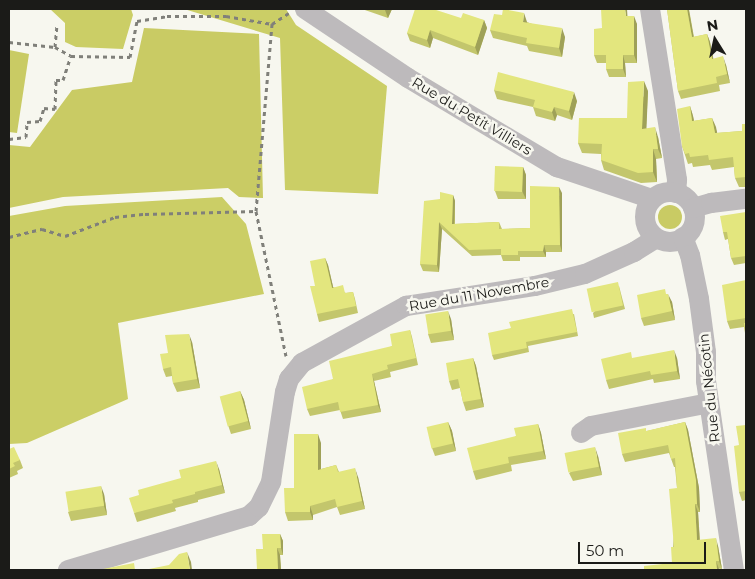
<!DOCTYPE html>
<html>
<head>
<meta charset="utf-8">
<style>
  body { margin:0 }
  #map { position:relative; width:755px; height:579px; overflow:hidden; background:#f7f7ef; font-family:Montserrat,sans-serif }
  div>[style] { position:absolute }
  .green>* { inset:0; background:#c9cb64 }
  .round { border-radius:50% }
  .forest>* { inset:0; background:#cbce66 }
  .path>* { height:3px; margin-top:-1.5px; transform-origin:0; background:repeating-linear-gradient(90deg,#80807a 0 4px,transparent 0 8px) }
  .minor>* { height:20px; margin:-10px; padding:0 10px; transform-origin:10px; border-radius:10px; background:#bdbabc }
  .minor>.ring { margin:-10px; padding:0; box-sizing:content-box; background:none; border:20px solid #bdbabc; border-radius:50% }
  .wall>* { inset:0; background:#c3c66c }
  .shaded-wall>* { inset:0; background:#9fa158 }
  .building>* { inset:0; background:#e3e67e; transform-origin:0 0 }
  span { translate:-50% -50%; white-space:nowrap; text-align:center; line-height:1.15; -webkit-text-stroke:5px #f7f7ef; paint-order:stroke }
  .street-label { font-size:14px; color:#1b1b18 }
  .frame { position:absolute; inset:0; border:10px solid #1b1b18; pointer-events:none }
  .north { position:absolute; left:690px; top:15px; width:50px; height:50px; -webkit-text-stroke:4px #f7f7ef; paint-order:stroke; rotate:350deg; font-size:14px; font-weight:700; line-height:20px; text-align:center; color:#1b1b18 }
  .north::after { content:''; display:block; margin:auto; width:18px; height:22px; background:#1b1b18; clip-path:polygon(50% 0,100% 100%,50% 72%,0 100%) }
  .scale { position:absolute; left:578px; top:542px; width:128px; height:22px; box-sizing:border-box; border:2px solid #1b1b18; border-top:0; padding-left:6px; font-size:15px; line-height:18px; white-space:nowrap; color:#1b1b18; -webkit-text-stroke:4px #f7f7ef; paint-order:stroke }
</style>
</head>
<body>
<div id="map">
  <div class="green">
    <i style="clip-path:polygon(144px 28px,259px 34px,263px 198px,239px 197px,228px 188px,63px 197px,9px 208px,9px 145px,30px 147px,72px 90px,132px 82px)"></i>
    <i style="clip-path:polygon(9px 50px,29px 54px,17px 133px,9px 132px)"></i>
    <i class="round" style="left:658px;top:205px;width:24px;height:24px"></i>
  </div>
  <div class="forest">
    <i style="clip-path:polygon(50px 9px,131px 9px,133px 15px,123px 49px,76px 47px,65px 42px,65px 23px)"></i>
    <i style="clip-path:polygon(184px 9px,286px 9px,296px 25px,387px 86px,378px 194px,285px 190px,280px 38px)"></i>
    <i style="clip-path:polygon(222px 197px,246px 224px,264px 294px,118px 323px,128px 399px,27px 443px,9px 444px,9px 216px,65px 206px)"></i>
  </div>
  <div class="path">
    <i style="left:9px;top:42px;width:46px;rotate:6.2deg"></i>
    <i style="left:55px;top:47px;width:18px;rotate:29deg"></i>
    <i style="left:71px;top:56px;width:59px;rotate:1deg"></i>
    <i style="left:130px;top:57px;width:37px;rotate:-79deg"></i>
    <i style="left:137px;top:21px;width:30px;rotate:-9deg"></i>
    <i style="left:167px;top:16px;width:59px"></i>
    <i style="left:226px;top:16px;width:47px;rotate:9.9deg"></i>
    <i style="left:55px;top:47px;width:21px;rotate:-85deg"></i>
    <i style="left:9px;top:139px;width:17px;rotate:-7deg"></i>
    <i style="left:26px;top:137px;width:15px;rotate:-86deg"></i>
    <i style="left:27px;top:122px;width:13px;rotate:-4deg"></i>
    <i style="left:40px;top:121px;width:14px;rotate:-73deg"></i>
    <i style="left:44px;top:108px;width:11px;rotate:5deg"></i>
    <i style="left:55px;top:109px;width:29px;rotate:-88deg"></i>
    <i style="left:56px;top:80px;width:7px"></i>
    <i style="left:63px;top:80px;width:25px;rotate:-72deg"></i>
    <i style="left:9px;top:237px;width:34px;rotate:-14deg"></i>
    <i style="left:42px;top:229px;width:24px;rotate:17deg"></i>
    <i style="left:65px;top:236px;width:53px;rotate:-20.8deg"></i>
    <i style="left:115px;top:217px;width:30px;rotate:-6deg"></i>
    <i style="left:145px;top:214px;width:111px;rotate:-1.5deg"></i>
    <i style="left:286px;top:356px;width:148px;rotate:-101.7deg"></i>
    <i style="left:256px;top:211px;width:188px;rotate:-85.1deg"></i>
    <i style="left:272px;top:24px;width:20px;rotate:-33deg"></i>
  </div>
  <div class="minor">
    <i style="left:305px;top:9px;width:124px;rotate:33.8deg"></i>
    <i style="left:408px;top:78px;width:174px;rotate:30.9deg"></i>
    <i style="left:557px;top:167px;width:100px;rotate:18.6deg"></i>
    <i style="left:650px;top:9px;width:173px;rotate:81deg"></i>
    <i style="left:677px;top:180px;width:13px;rotate:94deg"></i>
    <i class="ring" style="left:645px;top:192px;width:30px;height:30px"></i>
    <i style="left:693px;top:208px;width:19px;rotate:-16deg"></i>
    <i style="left:711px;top:203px;width:35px;rotate:-7deg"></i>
    <i style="left:683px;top:237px;width:19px;rotate:69deg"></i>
    <i style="left:690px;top:255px;width:45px;rotate:78.4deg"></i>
    <i style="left:699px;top:299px;width:53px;rotate:82.5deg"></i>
    <i style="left:706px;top:352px;width:29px;rotate:90deg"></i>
    <i style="left:706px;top:381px;width:191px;rotate:81.6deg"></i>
    <i style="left:581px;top:433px;width:12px;rotate:-35deg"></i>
    <i style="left:591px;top:426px;width:120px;rotate:-11deg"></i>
    <i style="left:68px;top:570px;width:189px;rotate:-16.6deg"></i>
    <i style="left:249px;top:516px;width:13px;rotate:-42deg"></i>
    <i style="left:259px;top:507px;width:28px;rotate:-64deg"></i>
    <i style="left:271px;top:482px;width:91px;rotate:-81.2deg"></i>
    <i style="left:285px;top:392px;width:14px;rotate:-73deg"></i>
    <i style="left:289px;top:379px;width:21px;rotate:-51deg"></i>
    <i style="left:302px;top:363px;width:119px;rotate:-28.7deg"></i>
    <i style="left:406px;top:306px;width:131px;rotate:-8.8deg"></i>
    <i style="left:535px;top:286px;width:51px;rotate:-13.5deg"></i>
    <i style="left:585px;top:274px;width:54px;rotate:-24.2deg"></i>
    <i style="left:634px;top:252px;width:26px;rotate:-32deg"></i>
  </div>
  <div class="wall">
    <i style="clip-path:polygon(362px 9px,392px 9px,388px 18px)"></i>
    <i style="clip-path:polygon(667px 9px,689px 9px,694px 37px,707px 34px,710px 42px,713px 59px,726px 65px,730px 83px,719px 85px,720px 91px,681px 99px,678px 91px)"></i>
    <i style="clip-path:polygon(628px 16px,637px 24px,637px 63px,625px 63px,626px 77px,609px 77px,606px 69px,606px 63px,597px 63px,594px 55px,602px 28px)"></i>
    <i style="clip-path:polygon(461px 18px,484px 20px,487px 28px,478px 55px,433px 38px,430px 48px,410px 41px,407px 33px)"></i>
    <i style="clip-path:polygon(527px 22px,565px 37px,562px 57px,529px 51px,527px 46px,493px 38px,490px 30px)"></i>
    <i style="clip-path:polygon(494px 90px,577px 101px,572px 120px,557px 115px,555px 121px,536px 116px,533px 107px,497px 99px)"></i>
    <i style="clip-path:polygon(648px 91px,646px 128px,658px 137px,662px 158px,656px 159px,657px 182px,641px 183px,604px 170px,601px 160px,601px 154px,582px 153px,578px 143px,627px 118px)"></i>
    <i style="clip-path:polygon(690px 106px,693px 116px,694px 121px,712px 118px,717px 133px,742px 131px,746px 124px,746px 187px,739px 187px,735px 178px,734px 167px,712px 170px,710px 165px,693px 167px,692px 163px,688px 164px,682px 146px)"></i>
    <i style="clip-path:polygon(523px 167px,526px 175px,526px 199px,498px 199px,495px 191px)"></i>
    <i style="clip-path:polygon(562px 193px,562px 252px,546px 252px,546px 257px,520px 257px,520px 261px,503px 261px,501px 255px,472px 256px,442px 229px,439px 272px,423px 271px,420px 264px,440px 199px,453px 195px,455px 201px,455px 224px,499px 222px,502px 229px,530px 228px)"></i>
    <i style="clip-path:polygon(746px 212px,746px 263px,734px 265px,731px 258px,728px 239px,725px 240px,723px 232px)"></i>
    <i style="clip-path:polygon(325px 258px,328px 265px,333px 287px,346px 293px,353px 292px,355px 299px,358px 313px,319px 322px,317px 314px,315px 286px)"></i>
    <i style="clip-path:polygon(746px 280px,746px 339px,744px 327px,730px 329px,727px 321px)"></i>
    <i style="clip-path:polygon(619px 286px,625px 309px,594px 318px,593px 313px)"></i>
    <i style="clip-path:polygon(666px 294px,672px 302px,675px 320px,644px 326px,641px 318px)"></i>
    <i style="clip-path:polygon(574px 314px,578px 336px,528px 346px,529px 352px,494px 360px,492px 355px,511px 328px)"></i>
    <i style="clip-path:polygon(451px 319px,454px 340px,431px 343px,428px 334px)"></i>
    <i style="clip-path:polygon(410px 330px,412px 337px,418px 365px,390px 372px,391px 377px,374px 381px,381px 412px,343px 419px,340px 410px,310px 416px,307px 409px,333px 379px,392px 346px)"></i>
    <i style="clip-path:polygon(192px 342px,200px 388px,177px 392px,173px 383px,172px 376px,166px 377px,163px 369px,168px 353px)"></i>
    <i style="clip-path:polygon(473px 358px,476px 366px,484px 407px,466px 411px,463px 402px,460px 388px,452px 390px,449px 381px)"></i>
    <i style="clip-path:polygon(633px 358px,677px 358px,680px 379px,654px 383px,653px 379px,609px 389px,606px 380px)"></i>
    <i style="clip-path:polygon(240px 391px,244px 400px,251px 429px,231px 434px,228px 425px)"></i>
    <i style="clip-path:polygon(448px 422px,452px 431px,456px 451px,435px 456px,432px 448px)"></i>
    <i style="clip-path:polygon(685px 422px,688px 430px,699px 488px,700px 512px,698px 512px,700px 540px,718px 546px,722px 569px,672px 563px,677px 488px,675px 467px,674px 467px,669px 453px,625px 462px,622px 454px,647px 431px)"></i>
    <i style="clip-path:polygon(538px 424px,541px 433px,546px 459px,511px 465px,512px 471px,476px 480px,473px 471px,516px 436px)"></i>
    <i style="clip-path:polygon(746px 425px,746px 500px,742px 501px,739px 492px,739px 445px)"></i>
    <i style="clip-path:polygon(321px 443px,321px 469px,336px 465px,339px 472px,358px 477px,365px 509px,340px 515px,337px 507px,313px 515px,313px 520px,288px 521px,285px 512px,294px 488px)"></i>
    <i style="clip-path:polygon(9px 449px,20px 460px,23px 468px,17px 471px,18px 474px,9px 478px)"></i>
    <i style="clip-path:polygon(598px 456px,602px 475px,573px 481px,569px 473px)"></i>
    <i style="clip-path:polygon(219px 469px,225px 493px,198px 500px,198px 502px,175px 508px,176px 511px,137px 522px,134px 513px)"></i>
    <i style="clip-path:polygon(104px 494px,107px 515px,71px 521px,68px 512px)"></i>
    <i style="clip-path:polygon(280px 534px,283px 541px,283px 555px,280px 555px,281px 570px,257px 570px,263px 549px)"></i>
  </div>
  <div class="shaded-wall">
    <i style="clip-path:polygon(385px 9px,392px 9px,388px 18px,385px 10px)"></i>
    <i style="clip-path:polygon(625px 9px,627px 9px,628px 24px,626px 16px)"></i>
    <i style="clip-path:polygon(687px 9px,689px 9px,689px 11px,695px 45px,692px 37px)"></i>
    <i style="clip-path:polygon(524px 13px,527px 22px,526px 30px,523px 22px)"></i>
    <i style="clip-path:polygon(634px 16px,637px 24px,637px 63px,634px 55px)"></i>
    <i style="clip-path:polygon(484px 20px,487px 28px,478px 55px,475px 47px)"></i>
    <i style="clip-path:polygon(562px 28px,565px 37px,562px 57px,559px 48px)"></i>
    <i style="clip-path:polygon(430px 30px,433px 38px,430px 48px,427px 40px)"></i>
    <i style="clip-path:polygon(707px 34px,710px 42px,715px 67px,712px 59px)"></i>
    <i style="clip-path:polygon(623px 55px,625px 63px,626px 77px,623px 69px)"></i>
    <i style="clip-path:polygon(723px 56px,726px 65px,730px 83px,727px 74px)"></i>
    <i style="clip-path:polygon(644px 81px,648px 91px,646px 139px,642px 129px)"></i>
    <i style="clip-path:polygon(574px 92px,577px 101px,572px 120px,569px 111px)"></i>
    <i style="clip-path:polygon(690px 106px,693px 116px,696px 131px,692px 121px)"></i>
    <i style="clip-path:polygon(554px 107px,557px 115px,555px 121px,552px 112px)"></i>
    <i style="clip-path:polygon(712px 118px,716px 127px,719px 142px,715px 133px)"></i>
    <i style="clip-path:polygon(655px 127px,658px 137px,662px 158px,658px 149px)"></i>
    <i style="clip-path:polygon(653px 149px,656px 159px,657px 182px,653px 172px)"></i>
    <i style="clip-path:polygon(523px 167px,526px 175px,526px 199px,522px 191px)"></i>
    <i style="clip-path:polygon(559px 187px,562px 193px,562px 252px,560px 245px)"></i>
    <i style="clip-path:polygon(453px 195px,455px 201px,454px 230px,452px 224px)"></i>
    <i style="clip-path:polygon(439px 222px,442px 229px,439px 272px,437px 265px)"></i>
    <i style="clip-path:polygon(544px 245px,546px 252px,546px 257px,543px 251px)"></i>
    <i style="clip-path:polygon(325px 258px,328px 265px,335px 295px,332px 288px)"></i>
    <i style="clip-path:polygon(668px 294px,672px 302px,675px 320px,672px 311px)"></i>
    <i style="clip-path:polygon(448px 311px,451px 319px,454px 340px,451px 331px)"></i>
    <i style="clip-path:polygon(189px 334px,192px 342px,200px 388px,197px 379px)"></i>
    <i style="clip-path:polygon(674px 350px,677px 358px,680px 379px,677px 371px)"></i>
    <i style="clip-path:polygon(473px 358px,476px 366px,484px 407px,481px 399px)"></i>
    <i style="clip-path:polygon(372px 374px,374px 381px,381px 412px,378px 405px)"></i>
    <i style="clip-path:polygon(240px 391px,244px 400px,251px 429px,248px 421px)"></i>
    <i style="clip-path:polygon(448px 422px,452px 431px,456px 451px,453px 443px)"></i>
    <i style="clip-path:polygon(685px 422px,688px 430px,699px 488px,700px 512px,697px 504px)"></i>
    <i style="clip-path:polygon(538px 424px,541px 433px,546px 459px,543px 451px)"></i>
    <i style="clip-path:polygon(318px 434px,321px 443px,321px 478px,318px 470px)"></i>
    <i style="clip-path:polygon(595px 447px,598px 456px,602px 475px,599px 467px)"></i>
    <i style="clip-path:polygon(216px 461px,219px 469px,225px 493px,222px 485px)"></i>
    <i style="clip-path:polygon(355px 468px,358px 477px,365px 509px,362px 501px)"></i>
    <i style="clip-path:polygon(101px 486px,104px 494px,107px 515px,104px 506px)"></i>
    <i style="clip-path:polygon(695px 504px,698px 512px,700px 548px,697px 540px)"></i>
    <i style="clip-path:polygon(310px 506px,313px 515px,313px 520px,310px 512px)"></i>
    <i style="clip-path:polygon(280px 534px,283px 541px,283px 555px,281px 548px)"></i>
    <i style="clip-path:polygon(716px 538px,718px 546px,722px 569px,719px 561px)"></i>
    <i style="clip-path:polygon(277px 548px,280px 555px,281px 570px,278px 570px)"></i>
    <i style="clip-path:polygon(187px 552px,191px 562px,192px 570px,190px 570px)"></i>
    <i style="clip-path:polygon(716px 561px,719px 569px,719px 570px,717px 570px)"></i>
  </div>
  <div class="building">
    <i style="clip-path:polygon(415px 9px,433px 9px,461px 18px,463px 13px,484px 20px,475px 47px,430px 30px,427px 40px,407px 33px)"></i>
    <i style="clip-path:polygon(503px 9px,524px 13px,523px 22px,562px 28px,559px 48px,526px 43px,527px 38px,490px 30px,494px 14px,502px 15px)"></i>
    <i style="clip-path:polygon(601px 9px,625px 9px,626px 16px,634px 16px,634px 55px,623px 55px,623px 69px,606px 69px,606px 55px,594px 55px,594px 29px,602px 28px)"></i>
    <i style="clip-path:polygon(667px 9px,687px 9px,692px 37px,707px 34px,712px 59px,723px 56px,727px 74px,716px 77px,717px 83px,678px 91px)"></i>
    <i style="clip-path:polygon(745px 9px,746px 9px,746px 20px)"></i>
    <i style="clip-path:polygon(498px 72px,574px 92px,569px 111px,554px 107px,552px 112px,533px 107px,535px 100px,494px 90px)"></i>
    <i style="clip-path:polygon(644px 81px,642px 129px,655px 127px,658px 149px,653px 149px,653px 172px,638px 173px,601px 160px,602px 144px,578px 143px,579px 118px,627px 118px,628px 82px)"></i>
    <i style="clip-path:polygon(690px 106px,692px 121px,712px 118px,715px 133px,742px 131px,742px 124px,746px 124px,746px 177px,735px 178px,733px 157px,709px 160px,708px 155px,690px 157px,689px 153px,685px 154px,682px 146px,677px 109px)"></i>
    <i style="left:495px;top:166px;width:28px;height:25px;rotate:2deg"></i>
    <i style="clip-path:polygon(530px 186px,559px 187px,560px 245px,544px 245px,543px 251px,518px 251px,518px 255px,501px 255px,501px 249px,469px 250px,439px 222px,437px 265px,420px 264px,424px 201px,440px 199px,440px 192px,453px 195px,452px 224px,499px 222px,499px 229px,530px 228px)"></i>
    <i style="clip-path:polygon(746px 212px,746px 256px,731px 258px,727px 232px,723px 232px,720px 216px)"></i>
    <i style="clip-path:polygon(325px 258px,332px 288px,343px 285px,345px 293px,353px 292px,356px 306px,317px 314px,310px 286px,315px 286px,310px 261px)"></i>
    <i style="clip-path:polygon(746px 280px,746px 318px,727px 321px,722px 285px)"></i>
    <i style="left:618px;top:282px;width:24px;height:32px;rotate:78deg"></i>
    <i style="clip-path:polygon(665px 289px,666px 294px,668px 294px,672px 311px,641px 318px,637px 295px)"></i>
    <i style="clip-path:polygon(572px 309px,577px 332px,526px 342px,527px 348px,492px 355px,488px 333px,511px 328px,509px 322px)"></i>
    <i style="left:448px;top:311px;width:20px;height:23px;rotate:81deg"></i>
    <i style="clip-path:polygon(744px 323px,746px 323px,746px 339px)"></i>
    <i style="clip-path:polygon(410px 330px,416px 358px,387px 365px,388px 369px,372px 374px,378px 405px,340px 412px,338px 402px,307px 409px,302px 387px,333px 379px,329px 361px,392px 346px,390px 334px)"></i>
    <i style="clip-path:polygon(189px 334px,197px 379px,173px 383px,171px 367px,163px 369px,160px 354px,168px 353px,165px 335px)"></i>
    <i style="clip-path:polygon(674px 350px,677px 371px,651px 375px,650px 371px,606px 380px,601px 359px,631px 352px,632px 358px)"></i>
    <i style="clip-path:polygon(473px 358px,481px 399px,463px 402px,458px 379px,449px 381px,446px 363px)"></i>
    <i style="left:240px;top:391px;width:31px;height:21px;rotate:75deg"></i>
    <i style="left:448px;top:422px;width:22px;height:22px;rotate:77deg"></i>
    <i style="clip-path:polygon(685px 422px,696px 480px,697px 504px,695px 504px,697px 540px,716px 538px,719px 561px,716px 561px,717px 570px,644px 570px,644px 566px,672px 563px,671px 547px,674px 547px,669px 489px,677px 488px,675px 458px,671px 459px,668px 445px,622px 454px,618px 433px,646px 428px,646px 431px)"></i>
    <i style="clip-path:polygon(538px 424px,543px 451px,508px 457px,509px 463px,473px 471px,467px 448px,516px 436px,514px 428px)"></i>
    <i style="clip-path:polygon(746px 425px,746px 491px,739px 492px,734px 446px,739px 445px,736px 426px)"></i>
    <i style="clip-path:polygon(294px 434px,318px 434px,318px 470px,336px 465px,338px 472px,355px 468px,362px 501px,337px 507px,335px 499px,310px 506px,310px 512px,285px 512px,284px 488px,294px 488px)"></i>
    <i style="clip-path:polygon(14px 447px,20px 460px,13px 463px,15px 466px,9px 469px,9px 449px)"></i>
    <i style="left:595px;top:447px;width:20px;height:31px;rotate:79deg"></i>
    <i style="clip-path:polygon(216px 461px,222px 485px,195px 492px,195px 494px,172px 500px,173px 503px,134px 513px,129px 498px,139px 495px,138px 490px,181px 478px,179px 470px)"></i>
    <i style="left:101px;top:486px;width:20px;height:36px;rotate:81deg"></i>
    <i style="clip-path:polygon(262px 534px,280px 534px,281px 548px,277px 548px,278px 570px,257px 570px,256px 549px,263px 549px)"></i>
    <i style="clip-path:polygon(187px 552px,190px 570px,144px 570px,169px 565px,179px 554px)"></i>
    <i style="clip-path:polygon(134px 563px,135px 570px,103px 570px,103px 569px)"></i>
  </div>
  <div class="street-label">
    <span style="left:472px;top:116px;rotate:31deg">Rue du Petit Villiers</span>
    <span style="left:479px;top:294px;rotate:-10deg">Rue du 11 Novembre</span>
    <span style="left:709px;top:388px;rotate:-96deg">Rue du Nécotin</span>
  </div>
  <div class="frame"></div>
  <div class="north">N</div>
  <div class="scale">50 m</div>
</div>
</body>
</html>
